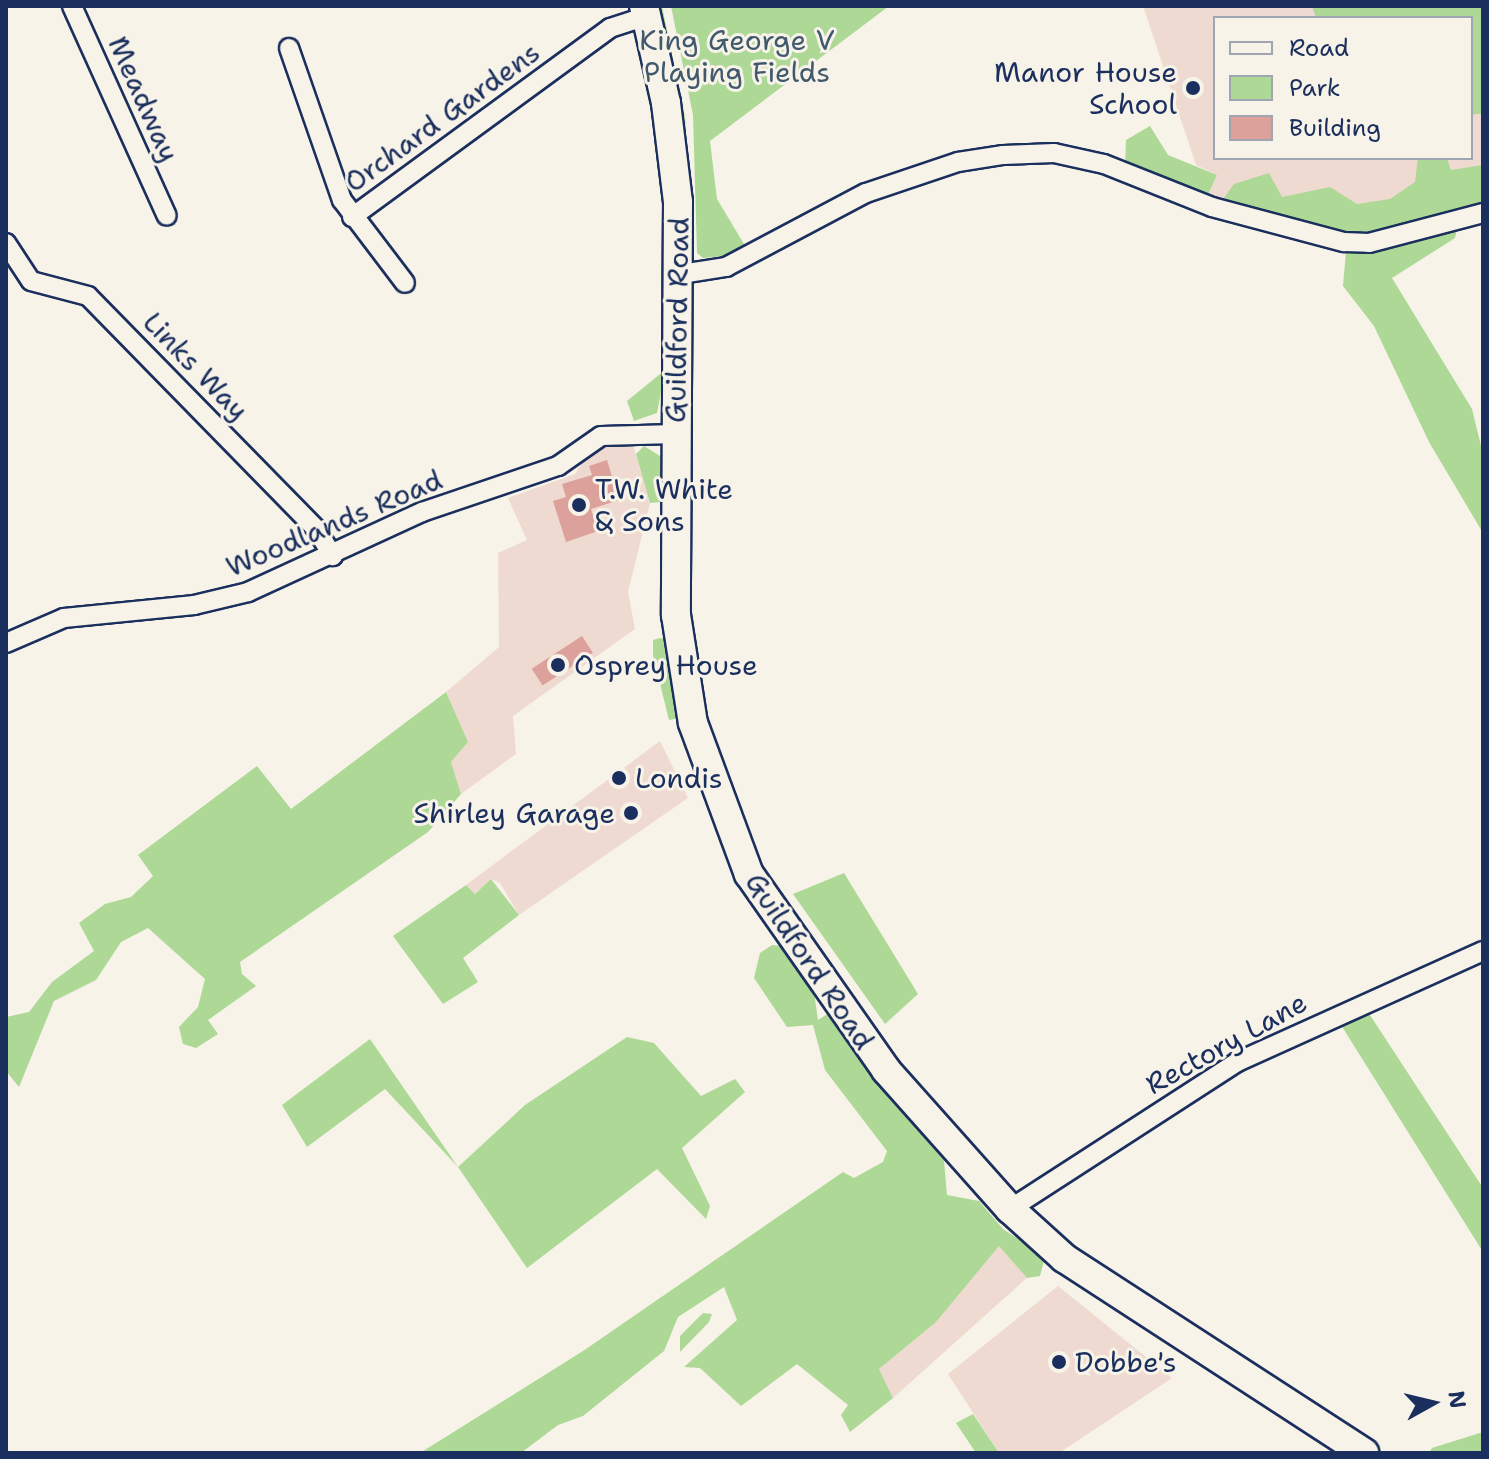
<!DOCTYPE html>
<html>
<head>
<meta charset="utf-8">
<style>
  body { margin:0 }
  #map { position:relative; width:1489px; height:1459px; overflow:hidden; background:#f7f3e8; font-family:"Shantell Sans",sans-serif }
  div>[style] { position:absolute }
  .built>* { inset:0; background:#efdad1 }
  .green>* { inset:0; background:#add896 }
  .building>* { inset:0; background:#dba19a; transform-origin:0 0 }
  .roads { filter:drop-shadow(2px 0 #1b2f5e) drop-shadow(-2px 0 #1b2f5e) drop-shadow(0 2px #1b2f5e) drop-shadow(0 -2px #1b2f5e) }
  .street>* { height:18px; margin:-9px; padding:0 9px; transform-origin:9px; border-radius:9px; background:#f7f3e8 }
  .primary>* { height:28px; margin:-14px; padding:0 14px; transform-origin:14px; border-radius:14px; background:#f7f3e8 }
  .dots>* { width:22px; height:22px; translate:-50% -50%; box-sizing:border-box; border:4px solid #f7f3e8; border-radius:50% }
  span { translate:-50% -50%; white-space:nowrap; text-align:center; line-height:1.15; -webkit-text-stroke:6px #f7f3e8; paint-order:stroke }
  .park-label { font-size:28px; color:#40596c }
  .poi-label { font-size:28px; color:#1b2f5e }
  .right { translate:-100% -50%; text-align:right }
  .left { translate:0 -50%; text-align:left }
  .street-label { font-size:28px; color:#1b2f5e }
  .frame { position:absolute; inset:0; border:8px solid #1b2f5e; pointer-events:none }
  .legend { position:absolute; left:1213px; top:16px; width:260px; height:144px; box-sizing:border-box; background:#f7f3e8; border:2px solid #9fa5b1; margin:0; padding:10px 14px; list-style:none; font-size:24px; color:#1b2f5e }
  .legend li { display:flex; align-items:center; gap:16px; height:40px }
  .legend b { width:40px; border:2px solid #9fa5b1 }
  .north { position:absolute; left:1393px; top:1363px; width:80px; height:80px; -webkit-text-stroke:6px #f7f3e8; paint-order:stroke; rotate:82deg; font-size:22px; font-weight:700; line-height:32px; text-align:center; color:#1b2f5e }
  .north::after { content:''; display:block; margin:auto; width:28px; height:36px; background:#1b2f5e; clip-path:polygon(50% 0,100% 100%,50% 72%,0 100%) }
</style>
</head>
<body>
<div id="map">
  <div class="built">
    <i style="clip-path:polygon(evenodd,1143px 6px,1483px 6px,1483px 205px,1341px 233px,1207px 197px,1217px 175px,1196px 165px,1143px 6px,1215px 18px,1471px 18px,1471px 158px,1215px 158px,1215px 18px)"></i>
    <i style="clip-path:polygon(605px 444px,633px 445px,650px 503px,628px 592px,635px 629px,513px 716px,516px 754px,461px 794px,451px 762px,468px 742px,446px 692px,499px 647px,498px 553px,527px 540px,508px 498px,575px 474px,591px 450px)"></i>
    <i style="clip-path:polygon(660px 741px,688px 798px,519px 915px,500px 883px,491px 879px,475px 894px,466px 885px)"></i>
    <i style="clip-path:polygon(999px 1245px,1027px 1278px,893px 1398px,879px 1369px,936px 1322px)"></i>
    <i style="clip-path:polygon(1058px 1286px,1172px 1378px,1059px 1453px,999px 1453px,948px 1374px)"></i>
  </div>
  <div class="green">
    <i style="clip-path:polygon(653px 6px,662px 6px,685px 117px,693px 249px)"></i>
    <i style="clip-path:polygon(671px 6px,889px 6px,710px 141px,717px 199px,747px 249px,735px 255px,703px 258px,697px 253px,693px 115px)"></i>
    <i style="clip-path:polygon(1312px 6px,1483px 6px,1483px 113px,1471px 115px,1471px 18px,1316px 18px)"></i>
    <i style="clip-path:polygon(1150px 126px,1168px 155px,1217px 175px,1207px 197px,1125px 166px,1126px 140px)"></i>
    <i style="clip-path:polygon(1418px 158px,1447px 158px,1451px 170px,1483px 165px,1483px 205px,1371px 234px,1341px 233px,1221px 202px,1234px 184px,1269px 173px,1282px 197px,1330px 187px,1357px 204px,1390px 199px,1415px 182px)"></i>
    <i style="clip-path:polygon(1457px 229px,1455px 238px,1392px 278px,1472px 409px,1483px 454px,1483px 533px,1429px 442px,1374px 326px,1343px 286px,1346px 251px,1408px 244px)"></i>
    <i style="clip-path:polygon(665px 370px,657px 413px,634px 421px,627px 401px)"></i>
    <i style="clip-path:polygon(644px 446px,663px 458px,661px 502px,650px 503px,636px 454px)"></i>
    <i style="clip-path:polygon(660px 638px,669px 640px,680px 718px,669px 720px,653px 655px,653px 640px)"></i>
    <i style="clip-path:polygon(446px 692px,468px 742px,451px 762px,461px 794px,428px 832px,240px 962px,242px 974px,256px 986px,208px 1020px,218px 1034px,196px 1048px,183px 1044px,179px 1027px,198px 1007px,205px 979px,148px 928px,121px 942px,96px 980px,54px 1001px,19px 1087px,6px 1071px,6px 1017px,29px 1012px,52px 982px,94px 951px,79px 923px,105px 904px,131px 897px,153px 876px,138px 855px,257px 766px,291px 809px)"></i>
    <i style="clip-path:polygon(844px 873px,918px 994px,885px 1024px,793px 894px)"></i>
    <i style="clip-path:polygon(491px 879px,519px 915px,463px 958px,478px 982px,443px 1004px,393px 936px,466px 885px,475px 894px)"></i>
    <i style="clip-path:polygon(772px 945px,782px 946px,814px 992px,818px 1020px,829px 1013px,944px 1161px,947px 1195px,979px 1201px,1003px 1229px,1045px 1257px,1040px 1276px,1027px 1278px,999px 1246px,936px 1322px,879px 1369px,893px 1398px,850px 1432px,841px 1415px,848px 1405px,797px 1364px,741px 1406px,700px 1368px,684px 1367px,737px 1320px,724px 1287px,678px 1317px,664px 1351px,583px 1416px,558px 1425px,521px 1453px,420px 1453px,583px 1351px,843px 1172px,854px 1178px,883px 1162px,887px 1151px,825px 1070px,813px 1025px,787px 1027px,754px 978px,760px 953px)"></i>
    <i style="clip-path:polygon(1368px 1012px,1483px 1188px,1483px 1252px,1341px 1025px)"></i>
    <i style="clip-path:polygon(627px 1037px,654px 1043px,701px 1096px,735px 1079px,745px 1092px,682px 1148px,710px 1206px,706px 1219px,657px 1169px,527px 1268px,458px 1167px,385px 1089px,307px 1147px,282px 1105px,370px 1039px,458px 1167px,525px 1105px)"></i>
    <i style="clip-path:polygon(703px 1313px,712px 1314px,709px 1322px,680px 1352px,680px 1336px)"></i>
    <i style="clip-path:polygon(973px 1414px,999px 1453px,976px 1453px,956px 1423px)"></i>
    <i style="clip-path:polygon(1483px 1432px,1483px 1453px,1429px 1453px,1432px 1448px)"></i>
  </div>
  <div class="building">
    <i style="clip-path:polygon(607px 460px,619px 500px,591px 509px,598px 531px,566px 542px,553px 501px,566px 497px,562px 484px,592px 475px,589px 466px)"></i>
    <i style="left:582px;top:636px;width:20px;height:60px;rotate:57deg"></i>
  </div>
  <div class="roads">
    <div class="street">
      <i style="left:72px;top:6px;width:230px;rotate:65.7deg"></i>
      <i style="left:289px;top:48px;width:161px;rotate:70.8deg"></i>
      <i style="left:342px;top:200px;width:104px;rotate:52.8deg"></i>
      <i style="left:352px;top:217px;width:320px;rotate:-36.2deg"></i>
      <i style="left:610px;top:28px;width:39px;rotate:-18deg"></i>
      <i style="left:6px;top:243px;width:45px;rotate:56.7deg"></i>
      <i style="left:31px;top:281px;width:59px;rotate:14.7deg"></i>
      <i style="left:88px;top:296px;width:326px;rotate:45.6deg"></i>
      <i style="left:316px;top:529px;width:32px;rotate:58deg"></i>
      <i style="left:681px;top:274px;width:46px;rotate:-8.8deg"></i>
      <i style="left:726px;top:267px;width:158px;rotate:-27.9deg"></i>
      <i style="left:866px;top:193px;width:97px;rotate:-18.6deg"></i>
      <i style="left:958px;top:162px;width:46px;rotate:-8.8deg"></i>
      <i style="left:1003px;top:155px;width:51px;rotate:-2.2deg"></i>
      <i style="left:1054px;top:153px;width:51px;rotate:12.4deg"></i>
      <i style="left:1104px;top:164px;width:116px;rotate:21.7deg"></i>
      <i style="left:1212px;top:207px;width:137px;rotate:14.9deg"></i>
      <i style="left:1344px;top:242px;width:25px;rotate:2deg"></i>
      <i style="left:1369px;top:243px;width:118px;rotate:-14.7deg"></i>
      <i style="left:6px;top:643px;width:63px;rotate:-23.3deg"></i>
      <i style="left:64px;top:618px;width:131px;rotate:-5.7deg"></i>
      <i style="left:194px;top:605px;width:56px;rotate:-13.5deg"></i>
      <i style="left:248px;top:592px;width:192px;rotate:-24.7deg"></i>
      <i style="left:422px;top:512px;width:144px;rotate:-18.7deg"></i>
      <i style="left:558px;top:466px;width:52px;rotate:-34.9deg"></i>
      <i style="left:601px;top:436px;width:74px;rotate:-1.5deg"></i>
      <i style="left:1010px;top:1209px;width:270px;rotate:-32.9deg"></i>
      <i style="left:1237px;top:1062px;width:270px;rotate:-24.3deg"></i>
    </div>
    <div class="primary">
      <i style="left:644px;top:6px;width:99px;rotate:77.2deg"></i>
      <i style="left:666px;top:103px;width:100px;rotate:83.1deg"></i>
      <i style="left:678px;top:202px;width:413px;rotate:90.3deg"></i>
      <i style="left:676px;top:615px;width:109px;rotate:81.1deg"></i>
      <i style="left:693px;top:723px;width:161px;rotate:69.7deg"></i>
      <i style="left:749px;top:874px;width:239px;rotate:55deg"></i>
      <i style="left:886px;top:1070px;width:186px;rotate:48.3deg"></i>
      <i style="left:1010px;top:1209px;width:73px;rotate:42.2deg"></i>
      <i style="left:1064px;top:1258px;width:358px;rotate:33deg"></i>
    </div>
  </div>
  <div class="dots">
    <i style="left:1193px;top:88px;background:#1b2f5e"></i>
    <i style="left:579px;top:505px;background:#1b2f5e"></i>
    <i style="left:558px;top:665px;background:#1b2f5e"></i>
    <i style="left:619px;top:778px;background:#1b2f5e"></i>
    <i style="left:631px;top:813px;background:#1b2f5e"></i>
    <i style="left:1059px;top:1362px;background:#1b2f5e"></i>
  </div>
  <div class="park-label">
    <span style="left:737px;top:56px">King George V<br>Playing Fields</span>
  </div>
  <div class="poi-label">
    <span class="right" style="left:1177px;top:88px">Manor House<br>School</span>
    <span class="left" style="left:595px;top:505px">T.W. White<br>&amp; Sons</span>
    <span class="left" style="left:574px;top:665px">Osprey House</span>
    <span class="left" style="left:635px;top:778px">Londis</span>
    <span class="right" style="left:615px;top:813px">Shirley Garage</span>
    <span class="left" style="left:1075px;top:1362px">Dobbe's</span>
  </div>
  <div class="street-label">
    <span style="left:144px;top:99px;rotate:66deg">Meadway</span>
    <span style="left:442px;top:117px;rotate:-36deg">Orchard Gardens</span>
    <span style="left:677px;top:320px;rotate:-89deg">Guildford Road</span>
    <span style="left:196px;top:366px;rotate:46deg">Links Way</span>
    <span style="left:334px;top:523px;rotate:-23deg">Woodlands Road</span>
    <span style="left:810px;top:961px;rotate:56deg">Guildford Road</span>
    <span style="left:1226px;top:1043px;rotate:-29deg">Rectory Lane</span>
  </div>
  <div class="frame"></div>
  <ul class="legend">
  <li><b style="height:10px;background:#f7f3e8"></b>Road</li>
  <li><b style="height:22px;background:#add896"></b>Park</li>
  <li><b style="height:22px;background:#dba19a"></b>Building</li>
  </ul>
  <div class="north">N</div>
</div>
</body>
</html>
